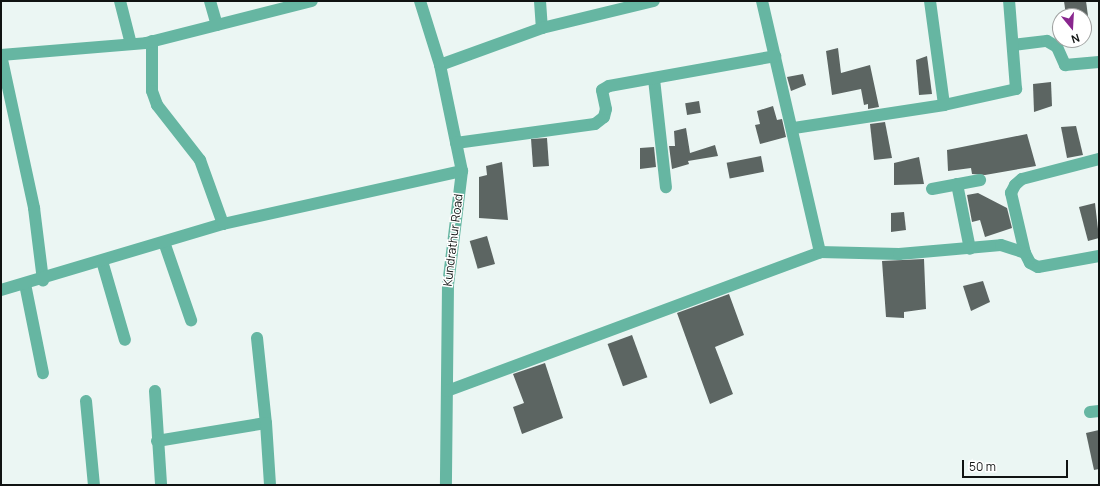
<!DOCTYPE html>
<html>
<head>
<meta charset="utf-8">
<style>
  body { margin:0 }
  #map { position:relative; width:1100px; height:486px; overflow:hidden; background:#ebf6f3; font-family:Manrope,sans-serif }
  div>[style] { position:absolute }
  .building>* { inset:0; background:#5c6562; transform-origin:0 0 }
  .minor>* { height:12px; margin:-6px; padding:0 6px; transform-origin:6px; border-radius:6px; background:#66b6a2 }
  span { translate:-50% -50%; white-space:nowrap; text-align:center; line-height:1.15; -webkit-text-stroke:3px #fff; paint-order:stroke }
  .street-label { font-size:12px; color:#101312 }
  .frame { position:absolute; inset:0; border:2px solid #101312; pointer-events:none }
  .north { position:absolute; left:1052px; top:8px; width:40px; height:40px; box-sizing:border-box; background:#fff; border:1px solid #9fa1a0; border-radius:50%; rotate:162deg; font-size:11px; font-weight:700; line-height:16px; text-align:center; color:#101312 }
  .north::after { content:''; display:block; margin:auto; width:14px; height:18px; background:#89268e; clip-path:polygon(50% 0,100% 100%,50% 72%,0 100%) }
  .scale { position:absolute; left:962px; top:460px; width:106px; height:18px; box-sizing:border-box; border:2px solid #101312; border-top:0; padding-left:5px; font-size:12px; line-height:14px; white-space:nowrap; color:#101312; -webkit-text-stroke:3px #fff; paint-order:stroke }
</style>
</head>
<body>
<div id="map">
  <div class="building">
    <i style="clip-path:polygon(1064px 1px,1086px 1px,1088px 16px,1066px 16px)"></i>
    <i style="clip-path:polygon(838px 48px,841px 73px,870px 65px,879px 107px,868px 109px,868px 104px,864px 105px,861px 89px,832px 95px,826px 51px)"></i>
    <i style="clip-path:polygon(927px 56px,932px 94px,919px 95px,916px 60px)"></i>
    <i style="clip-path:polygon(803px 74px,806px 85px,791px 91px,787px 77px)"></i>
    <i style="clip-path:polygon(1051px 82px,1052px 106px,1034px 112px,1033px 84px)"></i>
    <i style="left:699px;top:101px;width:12px;height:14px;rotate:81deg"></i>
    <i style="clip-path:polygon(773px 106px,777px 120px,782px 119px,786px 137px,760px 144px,755px 125px,760px 124px,757px 111px)"></i>
    <i style="clip-path:polygon(885px 122px,892px 158px,874px 160px,870px 124px)"></i>
    <i style="clip-path:polygon(1076px 126px,1083px 155px,1067px 158px,1061px 127px)"></i>
    <i style="clip-path:polygon(686px 128px,690px 153px,715px 145px,718px 156px,688px 161px,689px 164px,672px 169px,669px 146px,675px 146px,674px 131px)"></i>
    <i style="clip-path:polygon(1027px 134px,1036px 166px,985px 175px,972px 174px,971px 168px,948px 171px,947px 150px)"></i>
    <i style="left:547px;top:138px;width:28px;height:16px;rotate:86deg"></i>
    <i style="clip-path:polygon(654px 147px,656px 167px,640px 169px,640px 148px)"></i>
    <i style="left:761px;top:156px;width:16px;height:35px;rotate:79deg"></i>
    <i style="clip-path:polygon(919px 157px,924px 184px,894px 185px,894px 163px)"></i>
    <i style="clip-path:polygon(502px 162px,508px 220px,479px 218px,479px 177px,487px 175px,486px 166px)"></i>
    <i style="clip-path:polygon(978px 193px,1007px 208px,1012px 228px,985px 237px,980px 220px,972px 222px,967px 195px)"></i>
    <i style="clip-path:polygon(1095px 203px,1099px 238px,1088px 241px,1079px 207px)"></i>
    <i style="clip-path:polygon(904px 212px,906px 230px,891px 232px,891px 213px)"></i>
    <i style="left:487px;top:236px;width:29px;height:18px;rotate:74deg"></i>
    <i style="clip-path:polygon(924px 259px,926px 309px,904px 312px,904px 318px,886px 317px,882px 261px)"></i>
    <i style="clip-path:polygon(983px 281px,990px 302px,971px 311px,963px 286px)"></i>
    <i style="clip-path:polygon(729px 294px,744px 335px,715px 347px,733px 394px,710px 404px,677px 313px)"></i>
    <i style="left:632px;top:335px;width:45px;height:26px;rotate:70deg"></i>
    <i style="clip-path:polygon(545px 363px,563px 418px,522px 434px,513px 407px,524px 403px,513px 374px)"></i>
    <i style="clip-path:polygon(1099px 430px,1099px 469px,1094px 470px,1086px 433px)"></i>
  </div>
  <div class="minor">
    <i style="left:120px;top:1px;width:44px;rotate:75.7deg"></i>
    <i style="left:210px;top:1px;width:25px;rotate:74deg"></i>
    <i style="left:420px;top:1px;width:67px;rotate:72.6deg"></i>
    <i style="left:440px;top:65px;width:108px;rotate:78.3deg"></i>
    <i style="left:462px;top:171px;width:115px;rotate:97deg"></i>
    <i style="left:448px;top:285px;width:200px;rotate:90.6deg"></i>
    <i style="left:540px;top:1px;width:27px;rotate:86deg"></i>
    <i style="left:762px;top:1px;width:258px;rotate:77deg"></i>
    <i style="left:930px;top:1px;width:105px;rotate:82.3deg"></i>
    <i style="left:152px;top:41px;width:50px;rotate:90deg"></i>
    <i style="left:152px;top:91px;width:15px;rotate:70deg"></i>
    <i style="left:157px;top:105px;width:70px;rotate:52deg"></i>
    <i style="left:200px;top:160px;width:68px;rotate:70.2deg"></i>
    <i style="left:1013px;top:45px;width:34px;rotate:-7deg"></i>
    <i style="left:1047px;top:41px;width:12px;rotate:31deg"></i>
    <i style="left:1057px;top:47px;width:20px;rotate:66deg"></i>
    <i style="left:1065px;top:65px;width:34px;rotate:-5deg"></i>
    <i style="left:1px;top:55px;width:145px;rotate:-4.7deg"></i>
    <i style="left:146px;top:43px;width:171px;rotate:-14.2deg"></i>
    <i style="left:1px;top:55px;width:157px;rotate:77.8deg"></i>
    <i style="left:34px;top:208px;width:73px;rotate:82.9deg"></i>
    <i style="left:440px;top:65px;width:109px;rotate:-19.9deg"></i>
    <i style="left:542px;top:28px;width:115px;rotate:-13.6deg"></i>
    <i style="left:654px;top:79px;width:109px;rotate:83.7deg"></i>
    <i style="left:794px;top:128px;width:152px;rotate:-8.7deg"></i>
    <i style="left:944px;top:105px;width:74px;rotate:-12.5deg"></i>
    <i style="left:1016px;top:89px;width:88px;rotate:-94.5deg"></i>
    <i style="left:456px;top:143px;width:140px;rotate:-7.8deg"></i>
    <i style="left:595px;top:124px;width:11px;rotate:-38deg"></i>
    <i style="left:604px;top:117px;width:8px;rotate:-76deg"></i>
    <i style="left:606px;top:109px;width:19px;rotate:-102deg"></i>
    <i style="left:602px;top:90px;width:8px;rotate:-30deg"></i>
    <i style="left:609px;top:86px;width:169px;rotate:-10.2deg"></i>
    <i style="left:957px;top:184px;width:66px;rotate:78.7deg"></i>
    <i style="left:932px;top:189px;width:49px;rotate:-10.6deg"></i>
    <i style="left:164px;top:242px;width:83px;rotate:70.9deg"></i>
    <i style="left:1025px;top:253px;width:62px;rotate:-103.1deg"></i>
    <i style="left:1011px;top:193px;width:9px;rotate:-63deg"></i>
    <i style="left:1015px;top:185px;width:9px;rotate:-41deg"></i>
    <i style="left:1022px;top:179px;width:80px;rotate:-14.6deg"></i>
    <i style="left:102px;top:261px;width:82px;rotate:73.8deg"></i>
    <i style="left:25px;top:284px;width:91px;rotate:78.6deg"></i>
    <i style="left:1px;top:290px;width:232px;rotate:-16.6deg"></i>
    <i style="left:223px;top:224px;width:245px;rotate:-12.5deg"></i>
    <i style="left:257px;top:338px;width:85px;rotate:84deg"></i>
    <i style="left:155px;top:391px;width:94px;rotate:86.3deg"></i>
    <i style="left:447px;top:391px;width:398px;rotate:-20.4deg"></i>
    <i style="left:820px;top:252px;width:79px;rotate:1.5deg"></i>
    <i style="left:899px;top:254px;width:102px;rotate:-5deg"></i>
    <i style="left:1001px;top:245px;width:25px;rotate:18deg"></i>
    <i style="left:1025px;top:253px;width:11px;rotate:63deg"></i>
    <i style="left:1030px;top:263px;width:9px;rotate:27deg"></i>
    <i style="left:1038px;top:267px;width:62px;rotate:-10.2deg"></i>
    <i style="left:86px;top:401px;width:84px;rotate:84.6deg"></i>
    <i style="left:1090px;top:412px;width:9px;rotate:-6deg"></i>
    <i style="left:157px;top:441px;width:110px;rotate:-9.4deg"></i>
    <i style="left:266px;top:423px;width:62px;rotate:86.3deg"></i>
  </div>
  <div class="street-label">
    <span style="left:453px;top:240px;rotate:-83deg">Kundrathur Road</span>
  </div>
  <div class="frame"></div>
  <div class="north">N</div>
  <div class="scale">50 m</div>
</div>
</body>
</html>
